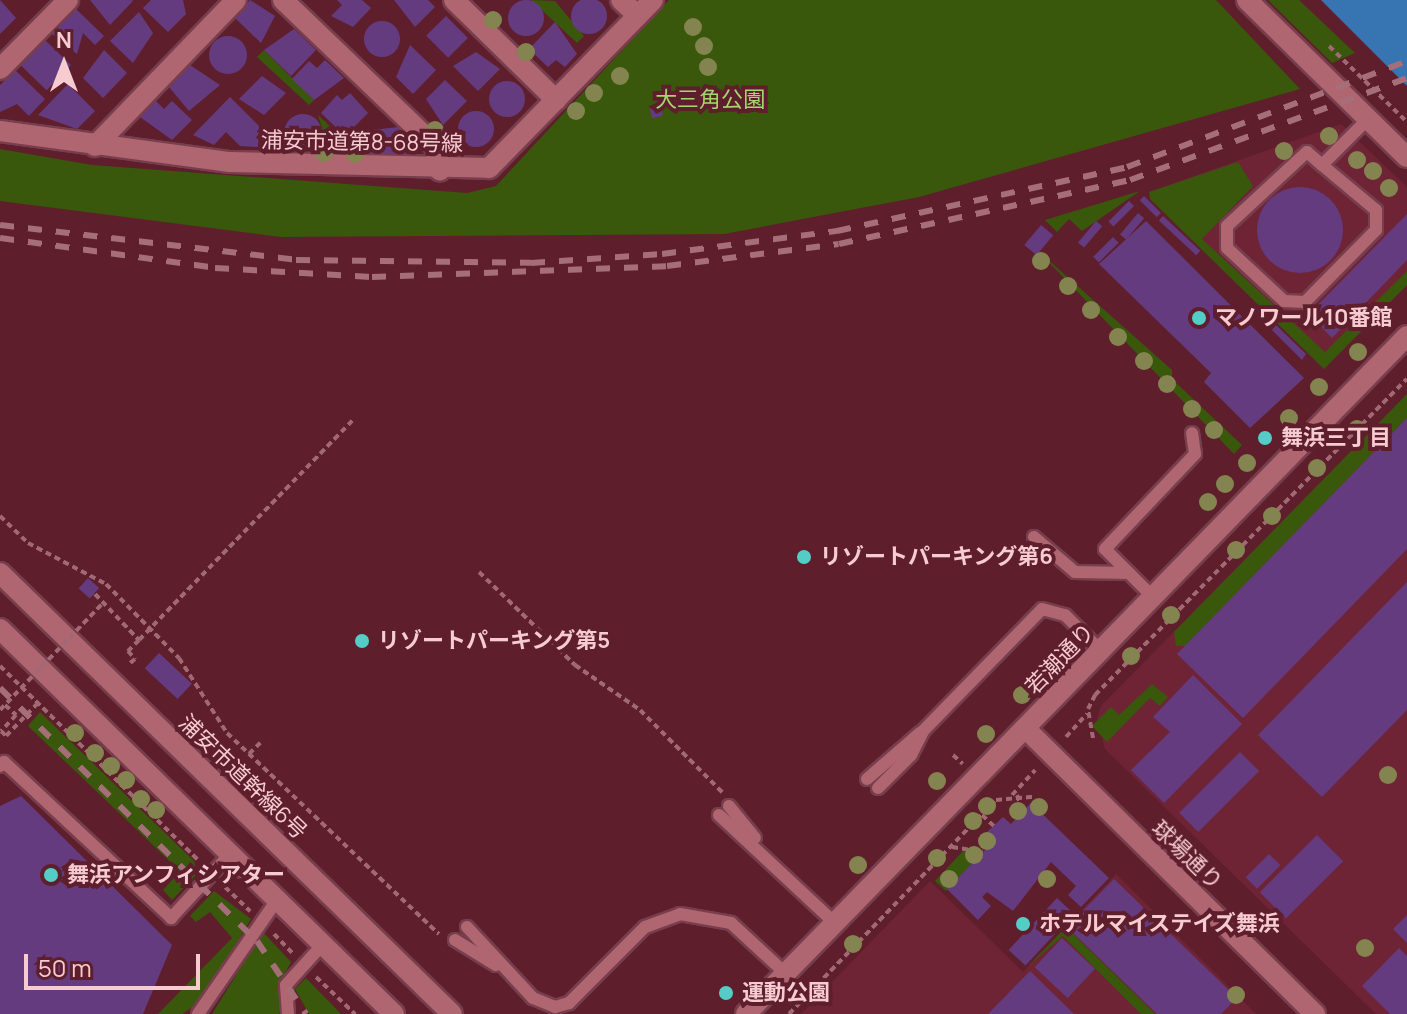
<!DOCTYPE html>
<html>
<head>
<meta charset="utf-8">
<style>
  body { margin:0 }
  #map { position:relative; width:1407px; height:1014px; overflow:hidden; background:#5f1e2c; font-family:Manrope,"Noto Sans JP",sans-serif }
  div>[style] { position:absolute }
  .built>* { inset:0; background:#6e2435 }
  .green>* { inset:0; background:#39580c }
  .water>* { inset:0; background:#3675b2 }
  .building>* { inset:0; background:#653b80; transform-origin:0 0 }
  .round { border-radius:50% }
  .path>* { height:4px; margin-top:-2px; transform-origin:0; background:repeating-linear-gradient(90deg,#a06973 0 6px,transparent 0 10px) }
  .roads { filter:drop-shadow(2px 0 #773e4d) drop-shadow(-2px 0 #773e4d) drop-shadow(0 2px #773e4d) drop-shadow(0 -2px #773e4d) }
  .service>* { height:12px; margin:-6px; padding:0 6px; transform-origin:6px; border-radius:6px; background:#af6671 }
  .minor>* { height:20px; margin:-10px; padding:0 10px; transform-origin:10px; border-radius:10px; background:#af6671 }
  .tertiary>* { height:20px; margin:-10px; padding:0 10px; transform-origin:10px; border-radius:10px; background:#af6671 }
  .secondary>* { height:20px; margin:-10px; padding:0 10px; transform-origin:10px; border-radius:10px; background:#af6671 }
  .rail>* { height:6px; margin-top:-3px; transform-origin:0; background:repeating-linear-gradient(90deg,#a56e78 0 14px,transparent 0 28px) }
  .path-bridge>* { height:4px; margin-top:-2px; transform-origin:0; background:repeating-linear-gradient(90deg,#a06973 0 6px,transparent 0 10px) }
  .trees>* { width:18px; height:18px; margin:-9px; border-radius:50%; background:#848450 }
  .dots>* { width:22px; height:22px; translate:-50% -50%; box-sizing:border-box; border:4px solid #5f1e2c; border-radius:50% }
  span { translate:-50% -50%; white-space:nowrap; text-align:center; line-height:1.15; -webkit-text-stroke:8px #5f1e2c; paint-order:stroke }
  .park-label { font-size:22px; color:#a3d76d }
  .street-label { font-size:22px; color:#f6ccd1 }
  .poi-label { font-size:22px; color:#f6ccd1; font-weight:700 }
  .left { translate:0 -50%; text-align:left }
  .north { position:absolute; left:24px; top:24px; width:80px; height:80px; -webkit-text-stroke:6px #5f1e2c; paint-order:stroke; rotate:0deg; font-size:22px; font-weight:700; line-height:32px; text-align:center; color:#f6ccd1 }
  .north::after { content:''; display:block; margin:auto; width:28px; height:36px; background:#f6ccd1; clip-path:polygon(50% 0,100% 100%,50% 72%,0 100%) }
  .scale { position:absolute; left:24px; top:954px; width:176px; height:36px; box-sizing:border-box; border:4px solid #f6ccd1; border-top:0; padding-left:10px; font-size:24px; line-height:28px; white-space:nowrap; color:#f6ccd1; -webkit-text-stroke:6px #5f1e2c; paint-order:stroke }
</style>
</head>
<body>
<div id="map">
  <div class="built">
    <i style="clip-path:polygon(1341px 124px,1407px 187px,1407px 285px,1324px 369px,1149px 192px)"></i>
    <i style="clip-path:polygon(1407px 394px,1407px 1014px,1376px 1014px,1105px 749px,1097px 719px,1101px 706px)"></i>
    <i style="clip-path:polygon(1116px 874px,1256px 1014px,801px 1014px,930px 881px,1023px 972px)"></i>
  </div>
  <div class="green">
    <i style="clip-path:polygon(531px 0,555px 1px,584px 36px,577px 43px)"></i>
    <i style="clip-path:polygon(669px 0,1216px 0,1300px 89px,919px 197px,724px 234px,281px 237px,0 201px,0 149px,92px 165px,467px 193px,496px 186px)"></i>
    <i style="clip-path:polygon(1268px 0,1299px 0,1355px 53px,1332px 63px)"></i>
    <i style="clip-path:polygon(264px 50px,314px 100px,309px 105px,257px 57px)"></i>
    <i style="clip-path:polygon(318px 115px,346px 141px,362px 140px,362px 155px,372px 160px,317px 157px,319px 142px,326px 141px)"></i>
    <i style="clip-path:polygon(1238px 162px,1253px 186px,1202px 239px,1325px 352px,1407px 271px,1407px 285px,1324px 369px,1150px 199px,1149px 192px)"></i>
    <i style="clip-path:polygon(1140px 191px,1082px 231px,1069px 219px,1057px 232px,1045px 220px)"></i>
    <i style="clip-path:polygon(1037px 250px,1172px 370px,1172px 379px,1242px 445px,1234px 454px)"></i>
    <i style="clip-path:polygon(1407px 394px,1407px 418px,1185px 646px,1176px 646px,1174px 632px)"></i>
    <i style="clip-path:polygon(1152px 684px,1168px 697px,1160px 706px,1150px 698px,1107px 742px,1092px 726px,1111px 707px,1119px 715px)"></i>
    <i style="clip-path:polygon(40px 712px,194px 861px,197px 874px,172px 900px,163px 890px,180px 871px,28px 726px)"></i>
    <i style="clip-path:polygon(963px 851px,982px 853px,946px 891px,935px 881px)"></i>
    <i style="clip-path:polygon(214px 891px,251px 919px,203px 1000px,182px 1014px,158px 1014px,232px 938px,210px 912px,196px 922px,190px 916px)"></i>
    <i style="clip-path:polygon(1066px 927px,1140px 999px,1155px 1014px,1141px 1014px,1063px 936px,1027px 967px)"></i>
    <i style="clip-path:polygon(263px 932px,291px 962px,279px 984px,279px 1014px,212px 1014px)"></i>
    <i style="clip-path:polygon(306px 978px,341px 1014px,309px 1014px,295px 989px)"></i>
  </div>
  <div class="water">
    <i style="clip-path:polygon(1321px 0,1407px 0,1407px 86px)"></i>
  </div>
  <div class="building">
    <i class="round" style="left:571px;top:-2px;width:36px;height:36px"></i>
    <i class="round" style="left:508px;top:0;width:36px;height:36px"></i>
    <i style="clip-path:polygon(0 0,16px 18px,0 34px)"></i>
    <i style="clip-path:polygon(90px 0,132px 0,133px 1px,110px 25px)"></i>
    <i style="clip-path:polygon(151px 0,183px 0,186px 14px,168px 32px,143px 8px)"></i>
    <i style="clip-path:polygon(250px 0,275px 16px,261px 43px,234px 17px)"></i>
    <i style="clip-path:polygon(337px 0,362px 0,371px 8px,353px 27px,331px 16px,342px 5px)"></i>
    <i style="clip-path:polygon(394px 0,428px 0,435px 7px,415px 27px)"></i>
    <i style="clip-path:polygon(76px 9px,104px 36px,95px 45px,83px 33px,77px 54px,52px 34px)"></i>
    <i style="clip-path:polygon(139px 12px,153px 33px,133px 63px,110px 41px)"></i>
    <i style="left:446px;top:16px;width:31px;height:28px;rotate:45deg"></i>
    <i class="round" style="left:364px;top:21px;width:36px;height:36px"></i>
    <i style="clip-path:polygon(555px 22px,577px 54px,565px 67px,556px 60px,548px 67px,529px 49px)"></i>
    <i style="clip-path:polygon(294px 29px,316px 50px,291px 76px,264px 50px)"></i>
    <i class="round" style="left:209px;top:36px;width:38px;height:38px"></i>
    <i style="left:45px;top:40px;width:36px;height:35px;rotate:44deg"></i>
    <i style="clip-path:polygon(410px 45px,436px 70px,413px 94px,396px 77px)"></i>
    <i style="clip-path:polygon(104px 50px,127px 73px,103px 98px,83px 78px)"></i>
    <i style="clip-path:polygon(476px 52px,500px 69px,478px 91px,453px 66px)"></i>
    <i style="clip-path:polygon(325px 60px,344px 78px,314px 100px,292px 79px,309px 61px,317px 68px)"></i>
    <i style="clip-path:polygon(190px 65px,220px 85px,189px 111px,169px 87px)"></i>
    <i style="clip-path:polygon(15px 70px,45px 99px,29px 116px,17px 104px,0 112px,0 85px)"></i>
    <i style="clip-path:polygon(262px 76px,286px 93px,264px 115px,239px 99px)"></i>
    <i style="clip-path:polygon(445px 80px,467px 101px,443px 125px,426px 99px)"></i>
    <i class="round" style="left:489px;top:81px;width:36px;height:36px"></i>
    <i style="clip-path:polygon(68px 84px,95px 111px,77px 129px,38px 115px)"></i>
    <i style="clip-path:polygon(350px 93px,368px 113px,345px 136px,321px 113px,337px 95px,342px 100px)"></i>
    <i style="clip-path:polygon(230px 97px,259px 126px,258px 147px,240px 146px,226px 132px,214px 145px,193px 135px)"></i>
    <i style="clip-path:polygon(156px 101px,164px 109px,172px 101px,192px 120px,172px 140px,140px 117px)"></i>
    <i style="left:660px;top:104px;width:12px;height:11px;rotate:76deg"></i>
    <i class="round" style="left:458px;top:111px;width:36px;height:36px"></i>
    <i class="round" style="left:284px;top:114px;width:38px;height:38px"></i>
    <i style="clip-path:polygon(399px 127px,407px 156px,362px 155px,362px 131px)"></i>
    <i class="round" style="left:1257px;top:187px;width:86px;height:86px"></i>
    <i style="left:1144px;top:196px;width:24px;height:6px;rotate:45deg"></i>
    <i style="left:1129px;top:201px;width:7px;height:29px;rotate:45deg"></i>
    <i style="left:1138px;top:213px;width:8px;height:28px;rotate:40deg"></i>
    <i style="clip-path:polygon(1407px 214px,1407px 260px,1332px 338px,1309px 314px)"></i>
    <i style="left:1163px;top:216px;width:51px;height:6px;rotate:43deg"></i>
    <i style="left:1096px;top:221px;width:8px;height:28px;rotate:40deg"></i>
    <i style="clip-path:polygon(1146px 221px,1304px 378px,1250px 428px,1204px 382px,1211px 373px,1099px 264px)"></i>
    <i style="left:1041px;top:225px;width:16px;height:26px;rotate:40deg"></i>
    <i style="left:1113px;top:237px;width:8px;height:28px;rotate:45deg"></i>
    <i style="clip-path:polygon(1276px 325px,1306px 354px,1302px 360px,1272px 330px)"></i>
    <i style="clip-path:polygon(1407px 418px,1407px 549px,1243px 718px,1177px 654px)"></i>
    <i style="left:88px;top:578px;width:15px;height:14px;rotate:42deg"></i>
    <i style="clip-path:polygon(1407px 582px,1407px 710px,1322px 797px,1258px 735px)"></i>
    <i style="left:159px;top:653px;width:45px;height:21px;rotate:43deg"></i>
    <i style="clip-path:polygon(1193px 675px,1242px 724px,1164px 803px,1131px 770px,1170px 732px,1153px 717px)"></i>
    <i style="left:1240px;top:752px;width:27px;height:86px;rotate:45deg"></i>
    <i style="clip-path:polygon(21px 796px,172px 945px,143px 1014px,0 1014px,0 806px)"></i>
    <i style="clip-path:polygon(1031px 803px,1109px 878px,1081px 907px,1068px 895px,1076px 886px,1051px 862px,1013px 911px,987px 892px,982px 897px,991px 906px,978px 920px,947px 889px,995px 840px,986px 833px,1003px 817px,1011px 824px)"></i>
    <i style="left:1317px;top:835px;width:37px;height:81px;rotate:45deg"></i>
    <i style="left:1269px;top:854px;width:16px;height:33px;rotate:45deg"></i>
    <i style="clip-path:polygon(1114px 879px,1237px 998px,1221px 1014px,1157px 1014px,1067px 927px)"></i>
    <i style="left:1057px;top:898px;width:23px;height:71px;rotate:43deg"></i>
    <i style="clip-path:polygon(1407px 915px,1407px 943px,1393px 929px)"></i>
    <i style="left:1062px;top:938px;width:45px;height:40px;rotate:43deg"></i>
    <i style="clip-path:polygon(1399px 948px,1407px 956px,1407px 1014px,1390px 1014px,1362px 986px)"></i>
    <i style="clip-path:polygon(1030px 971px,1074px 1014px,988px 1014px)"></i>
  </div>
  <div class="path">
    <i style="left:1329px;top:46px;width:109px;rotate:44.3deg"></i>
    <i style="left:0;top:516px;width:39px;rotate:44deg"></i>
    <i style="left:28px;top:543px;width:88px;rotate:27.7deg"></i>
    <i style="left:106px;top:584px;width:104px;rotate:45.4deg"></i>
    <i style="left:179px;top:658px;width:89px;rotate:57.4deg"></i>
    <i style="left:227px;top:733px;width:292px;rotate:43.5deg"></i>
    <i style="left:479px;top:572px;width:134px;rotate:44.1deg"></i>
    <i style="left:575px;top:665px;width:79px;rotate:34.7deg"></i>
    <i style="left:640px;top:710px;width:117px;rotate:45deg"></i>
    <i style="left:95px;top:594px;width:64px;rotate:46.3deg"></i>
    <i style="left:139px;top:640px;width:16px;rotate:135deg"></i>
    <i style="left:128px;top:651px;width:11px;rotate:49deg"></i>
    <i style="left:135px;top:659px;width:8px;rotate:140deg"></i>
    <i style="left:139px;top:640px;width:307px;rotate:-45.8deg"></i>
    <i style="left:1045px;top:659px;width:13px;rotate:42deg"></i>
    <i style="left:0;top:666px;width:279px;rotate:44.4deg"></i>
    <i style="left:5px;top:705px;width:15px;rotate:42deg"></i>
    <i style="left:16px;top:715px;width:22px;rotate:133deg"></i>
    <i style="left:1px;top:731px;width:7px;rotate:45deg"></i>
    <i style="left:6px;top:736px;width:45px;rotate:-45.9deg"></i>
    <i style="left:1066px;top:737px;width:31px;rotate:-48deg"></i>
    <i style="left:1093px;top:738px;width:29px;rotate:-100deg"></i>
    <i style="left:1088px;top:709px;width:16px;rotate:-63deg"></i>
    <i style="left:1095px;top:695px;width:444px;rotate:-45.4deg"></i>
    <i style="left:249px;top:754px;width:18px;rotate:-45deg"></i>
    <i style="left:953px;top:755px;width:13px;rotate:42deg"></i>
    <i style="left:1012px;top:795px;width:34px;rotate:-47deg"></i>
    <i style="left:1017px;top:795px;width:18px;rotate:71deg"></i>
    <i style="left:982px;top:815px;width:16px;rotate:43deg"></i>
    <i style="left:952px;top:847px;width:31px;rotate:9deg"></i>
    <i style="left:225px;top:887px;width:35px;rotate:44deg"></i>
    <i style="left:274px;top:934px;width:28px;rotate:46deg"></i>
    <i style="left:316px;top:977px;width:54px;rotate:43.5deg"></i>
    <i style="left:789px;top:1014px;width:298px;rotate:-46deg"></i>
    <i style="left:996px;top:800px;width:38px;rotate:-5deg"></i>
  </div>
  <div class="roads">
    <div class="service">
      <i style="left:1322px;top:165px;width:70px;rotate:39.8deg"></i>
      <i style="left:1376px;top:210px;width:20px;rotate:90deg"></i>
      <i style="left:1376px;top:230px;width:101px;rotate:134.6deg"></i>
      <i style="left:1305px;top:302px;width:21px;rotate:-177deg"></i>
      <i style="left:1284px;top:301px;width:78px;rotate:-137.1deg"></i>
      <i style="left:1227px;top:248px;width:22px;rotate:-90deg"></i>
      <i style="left:1227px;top:226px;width:109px;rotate:-42.8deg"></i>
      <i style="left:1307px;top:152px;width:20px;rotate:41deg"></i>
      <i style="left:1322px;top:165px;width:65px;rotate:-45deg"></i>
      <i style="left:1034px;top:537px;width:54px;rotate:40.5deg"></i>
      <i style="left:1075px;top:572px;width:54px;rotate:1.1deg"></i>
      <i style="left:1154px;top:598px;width:69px;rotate:-135deg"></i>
      <i style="left:1105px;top:549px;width:131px;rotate:-46.5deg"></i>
      <i style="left:1195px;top:454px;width:21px;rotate:-98deg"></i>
      <i style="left:0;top:766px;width:6px;rotate:-45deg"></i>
      <i style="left:4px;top:762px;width:229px;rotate:43deg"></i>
      <i style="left:171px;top:918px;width:87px;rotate:-47.3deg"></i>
      <i style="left:867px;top:779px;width:70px;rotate:-41deg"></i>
      <i style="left:878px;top:788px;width:47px;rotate:-45deg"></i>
      <i style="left:911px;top:755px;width:27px;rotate:-63deg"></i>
      <i style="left:923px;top:731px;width:170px;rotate:-45.7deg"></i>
      <i style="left:1042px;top:609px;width:24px;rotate:15deg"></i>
      <i style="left:1065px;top:615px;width:51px;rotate:45deg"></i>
      <i style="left:729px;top:806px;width:41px;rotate:50.9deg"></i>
      <i style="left:719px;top:815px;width:158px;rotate:43deg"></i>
      <i style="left:467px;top:927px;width:97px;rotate:47.1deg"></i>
      <i style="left:533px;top:998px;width:24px;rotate:22deg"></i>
      <i style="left:555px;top:1007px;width:15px;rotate:-16deg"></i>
      <i style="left:569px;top:1003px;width:107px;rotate:-45deg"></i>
      <i style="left:645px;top:927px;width:37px;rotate:-20deg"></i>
      <i style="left:680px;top:914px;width:52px;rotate:10deg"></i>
      <i style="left:731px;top:923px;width:75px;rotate:42.8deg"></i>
      <i style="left:455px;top:940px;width:48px;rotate:31.4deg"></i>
      <i style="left:198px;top:1014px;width:139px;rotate:-55.3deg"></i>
      <i style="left:288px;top:1014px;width:29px;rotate:-94deg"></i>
      <i style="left:286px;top:985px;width:55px;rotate:-47.9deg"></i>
    </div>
    <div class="minor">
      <i style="left:283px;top:0;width:211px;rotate:43.8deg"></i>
      <i style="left:435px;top:146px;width:25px;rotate:79deg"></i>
      <i style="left:454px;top:0;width:143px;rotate:44.4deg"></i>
      <i style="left:621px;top:0;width:23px;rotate:43deg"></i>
      <i style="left:0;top:69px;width:97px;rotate:-45.4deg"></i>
      <i style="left:0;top:131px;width:232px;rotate:7.7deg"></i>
      <i style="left:230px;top:162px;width:259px;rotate:1.3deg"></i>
      <i style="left:489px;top:168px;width:235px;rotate:-45.7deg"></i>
      <i style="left:95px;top:146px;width:203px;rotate:-46deg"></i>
    </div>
    <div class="tertiary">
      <i style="left:1247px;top:0;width:224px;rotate:44.5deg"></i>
      <i style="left:0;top:573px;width:631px;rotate:44.29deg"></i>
      <i style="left:0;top:629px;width:551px;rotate:44.34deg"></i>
      <i style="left:1026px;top:729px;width:406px;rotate:44.6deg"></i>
    </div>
    <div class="secondary">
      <i style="left:746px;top:1014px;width:947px;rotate:-45.73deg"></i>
    </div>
  </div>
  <div class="rail">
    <i style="left:0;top:225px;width:298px;rotate:6.7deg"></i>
    <i style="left:296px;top:260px;width:235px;rotate:0.7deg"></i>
    <i style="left:531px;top:263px;width:131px;rotate:-3.9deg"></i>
    <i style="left:662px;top:254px;width:177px;rotate:-7.5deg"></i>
    <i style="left:837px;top:231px;width:297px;rotate:-12.4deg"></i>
    <i style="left:1127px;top:167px;width:299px;rotate:-20.7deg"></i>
    <i style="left:0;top:238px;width:217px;rotate:7.9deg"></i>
    <i style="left:215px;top:268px;width:157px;rotate:3.3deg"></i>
    <i style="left:372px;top:277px;width:295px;rotate:-2.1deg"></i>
    <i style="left:667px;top:266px;width:173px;rotate:-7.3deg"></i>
    <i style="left:839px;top:244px;width:298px;rotate:-12.4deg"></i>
    <i style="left:1130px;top:180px;width:295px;rotate:-20.2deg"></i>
    <i style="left:0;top:688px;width:361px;rotate:44.6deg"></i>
    <i style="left:257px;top:941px;width:88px;rotate:56.1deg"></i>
  </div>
  <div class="path-bridge">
    <i style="left:0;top:710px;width:149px;rotate:-46.1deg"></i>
  </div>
  <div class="trees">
    <i style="left:493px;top:20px"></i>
    <i style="left:693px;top:27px"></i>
    <i style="left:704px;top:46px"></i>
    <i style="left:526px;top:52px"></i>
    <i style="left:708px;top:67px"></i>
    <i style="left:620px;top:76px"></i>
    <i style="left:594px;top:93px"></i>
    <i style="left:576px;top:111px"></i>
    <i style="left:435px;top:130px"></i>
    <i style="left:1329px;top:136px"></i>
    <i style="left:1284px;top:151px"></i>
    <i style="left:324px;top:153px"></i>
    <i style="left:355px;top:154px"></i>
    <i style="left:1357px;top:160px"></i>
    <i style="left:1373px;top:171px"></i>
    <i style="left:1389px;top:188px"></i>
    <i style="left:1041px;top:261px"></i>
    <i style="left:1068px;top:286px"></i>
    <i style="left:1091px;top:310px"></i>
    <i style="left:1118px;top:337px"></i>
    <i style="left:1358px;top:352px"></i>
    <i style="left:1144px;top:361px"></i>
    <i style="left:1167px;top:384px"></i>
    <i style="left:1319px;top:387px"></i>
    <i style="left:1192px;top:409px"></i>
    <i style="left:1289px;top:418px"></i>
    <i style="left:1357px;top:429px"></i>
    <i style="left:1214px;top:430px"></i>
    <i style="left:1247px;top:463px"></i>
    <i style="left:1317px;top:468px"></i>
    <i style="left:1225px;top:484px"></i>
    <i style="left:1208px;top:502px"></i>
    <i style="left:1272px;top:516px"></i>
    <i style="left:1236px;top:550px"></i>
    <i style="left:1171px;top:615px"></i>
    <i style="left:1131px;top:656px"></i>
    <i style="left:1022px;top:695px"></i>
    <i style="left:75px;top:733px"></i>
    <i style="left:986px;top:734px"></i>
    <i style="left:95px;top:753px"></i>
    <i style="left:111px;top:766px"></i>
    <i style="left:1388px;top:775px"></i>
    <i style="left:126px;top:780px"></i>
    <i style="left:937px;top:781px"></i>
    <i style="left:141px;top:799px"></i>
    <i style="left:987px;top:806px"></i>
    <i style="left:1039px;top:807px"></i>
    <i style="left:156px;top:810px"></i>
    <i style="left:1018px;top:811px"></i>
    <i style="left:973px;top:821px"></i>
    <i style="left:987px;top:841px"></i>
    <i style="left:974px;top:855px"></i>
    <i style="left:937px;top:858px"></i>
    <i style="left:858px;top:865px"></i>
    <i style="left:949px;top:879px"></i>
    <i style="left:1047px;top:879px"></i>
    <i style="left:853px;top:944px"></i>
    <i style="left:1365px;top:948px"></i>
    <i style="left:803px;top:994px"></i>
    <i style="left:1236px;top:995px"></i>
  </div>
  <div class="dots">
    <i style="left:1199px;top:318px;background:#54cdc7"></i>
    <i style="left:1265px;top:438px;background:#54cdc7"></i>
    <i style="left:804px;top:557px;background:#54cdc7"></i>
    <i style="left:362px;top:641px;background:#54cdc7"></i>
    <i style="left:51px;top:875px;background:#54cdc7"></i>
    <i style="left:1023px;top:924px;background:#54cdc7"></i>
    <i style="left:726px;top:993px;background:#54cdc7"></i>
  </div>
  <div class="park-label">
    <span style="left:710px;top:100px">大三角公園</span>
  </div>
  <div class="street-label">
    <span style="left:362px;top:142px;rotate:1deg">浦安市道第8-68号線</span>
    <span style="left:1060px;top:659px;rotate:-46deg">若潮通り</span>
    <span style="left:243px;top:777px;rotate:44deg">浦安市道幹線6号</span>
    <span style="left:1187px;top:855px;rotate:44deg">球場通り</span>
  </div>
  <div class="poi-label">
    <span class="left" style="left:1215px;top:318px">マノワール10番館</span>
    <span class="left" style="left:1281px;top:438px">舞浜三丁目</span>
    <span class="left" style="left:820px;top:557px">リゾートパーキング第6</span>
    <span class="left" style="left:378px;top:641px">リゾートパーキング第5</span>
    <span class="left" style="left:67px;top:875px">舞浜アンフィシアター</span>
    <span class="left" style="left:1039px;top:924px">ホテルマイステイズ舞浜</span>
    <span class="left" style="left:742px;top:993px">運動公園</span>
  </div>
  <div class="north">N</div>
  <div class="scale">50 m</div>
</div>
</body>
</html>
